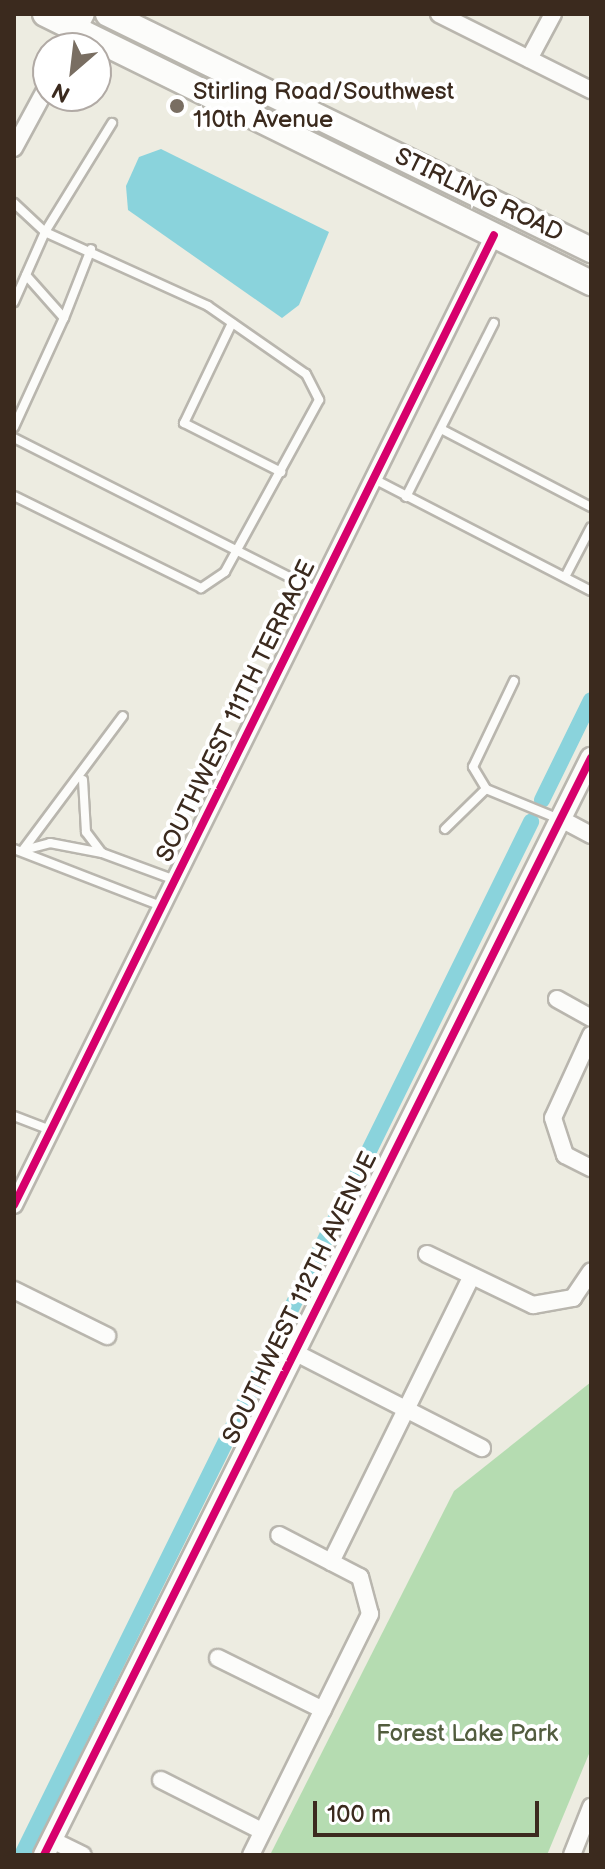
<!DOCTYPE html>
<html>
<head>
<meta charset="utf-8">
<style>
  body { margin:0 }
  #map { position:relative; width:605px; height:1869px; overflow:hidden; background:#edece1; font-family:"Balsamiq Sans",sans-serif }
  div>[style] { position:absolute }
  .green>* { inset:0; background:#b5dcb1 }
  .water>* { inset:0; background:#8ad3dc }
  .canal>* { height:16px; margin:-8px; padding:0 8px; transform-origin:8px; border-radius:8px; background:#8ad3dc }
  .roads { filter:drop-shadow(2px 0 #b9b6ae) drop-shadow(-2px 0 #b9b6ae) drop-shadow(0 2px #b9b6ae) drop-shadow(0 -2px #b9b6ae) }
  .service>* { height:8px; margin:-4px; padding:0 4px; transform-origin:4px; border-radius:4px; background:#fcfcfa }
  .minor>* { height:16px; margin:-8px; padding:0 8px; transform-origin:8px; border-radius:8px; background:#fcfcfa }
  .tertiary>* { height:20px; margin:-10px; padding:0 10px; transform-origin:10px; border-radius:10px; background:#fcfcfa }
  .primary>* { height:24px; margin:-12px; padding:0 12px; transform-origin:12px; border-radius:12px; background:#fcfcfa }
  .cycleway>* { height:8px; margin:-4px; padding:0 4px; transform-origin:4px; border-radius:4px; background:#d6006c }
  .dots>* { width:22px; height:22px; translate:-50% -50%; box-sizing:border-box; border:4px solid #fff; border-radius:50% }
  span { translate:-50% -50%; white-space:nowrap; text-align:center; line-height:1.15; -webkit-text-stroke:8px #fff; paint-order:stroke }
  .poi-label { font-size:24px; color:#3b2a1e }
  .left { translate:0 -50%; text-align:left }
  .street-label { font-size:24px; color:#3b2a1e }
  .park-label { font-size:24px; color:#525c3e }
  .frame { position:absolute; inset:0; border:16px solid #3b2a1e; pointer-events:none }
  .north { position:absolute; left:32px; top:32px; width:80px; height:80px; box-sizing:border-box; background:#fff; border:2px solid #b1aaa5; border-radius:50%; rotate:208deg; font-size:22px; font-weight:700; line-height:32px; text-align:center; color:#3b2a1e }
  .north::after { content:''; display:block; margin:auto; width:28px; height:36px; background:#796e62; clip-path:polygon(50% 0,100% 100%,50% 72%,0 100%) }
  .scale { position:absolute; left:313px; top:1801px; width:226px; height:36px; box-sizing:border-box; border:4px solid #3b2a1e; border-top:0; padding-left:10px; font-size:24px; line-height:28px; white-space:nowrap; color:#3b2a1e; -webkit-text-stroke:6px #fff; paint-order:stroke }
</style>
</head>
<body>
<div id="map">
  <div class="green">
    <i style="clip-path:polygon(591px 1382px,591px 1749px,547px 1855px,270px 1855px,454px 1491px)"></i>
  </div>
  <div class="water">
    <i style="clip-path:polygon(161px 149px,329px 232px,299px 305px,282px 318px,128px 210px,126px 186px,139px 157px)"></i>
  </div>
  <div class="canal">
    <i style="left:542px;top:800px;width:111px;rotate:-63.9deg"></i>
    <i style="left:22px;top:1855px;width:1152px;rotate:-63.77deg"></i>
  </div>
  <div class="roads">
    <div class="service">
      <i style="left:14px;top:203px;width:42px;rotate:43.1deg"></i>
      <i style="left:45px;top:232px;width:179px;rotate:24.4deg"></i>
      <i style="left:208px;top:306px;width:119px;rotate:34.8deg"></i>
      <i style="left:306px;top:374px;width:29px;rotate:63deg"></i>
      <i style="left:319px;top:400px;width:196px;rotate:118.7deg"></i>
      <i style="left:225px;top:572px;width:29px;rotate:146deg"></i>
      <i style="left:201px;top:588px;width:208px;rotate:-153.8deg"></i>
      <i style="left:14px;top:302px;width:77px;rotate:-66.1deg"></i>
      <i style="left:45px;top:232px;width:128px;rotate:-58.4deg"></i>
      <i style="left:64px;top:318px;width:74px;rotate:-68.6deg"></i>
      <i style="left:232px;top:323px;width:111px;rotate:115.6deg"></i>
      <i style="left:184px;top:423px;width:109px;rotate:26.8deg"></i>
      <i style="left:14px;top:427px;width:120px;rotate:-65.4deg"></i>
      <i style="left:64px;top:318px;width:57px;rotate:-131.5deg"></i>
      <i style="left:441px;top:429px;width:169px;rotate:27.5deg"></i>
      <i style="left:14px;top:438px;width:339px;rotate:26.8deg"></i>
      <i style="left:374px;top:479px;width:244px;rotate:27.3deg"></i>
      <i style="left:406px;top:497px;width:195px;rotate:-63.2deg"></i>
      <i style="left:565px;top:577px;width:56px;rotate:-62.5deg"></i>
      <i style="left:514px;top:681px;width:95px;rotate:115.5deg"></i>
      <i style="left:473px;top:767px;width:26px;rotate:59deg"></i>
      <i style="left:486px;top:789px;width:79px;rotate:22.3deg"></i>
      <i style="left:83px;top:780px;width:52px;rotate:86.7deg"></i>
      <i style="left:86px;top:832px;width:25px;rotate:53deg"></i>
      <i style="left:445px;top:829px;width:57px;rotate:-44.3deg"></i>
      <i style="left:14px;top:849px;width:158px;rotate:21.2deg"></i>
      <i style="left:23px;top:850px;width:167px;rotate:-53.3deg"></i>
      <i style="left:24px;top:850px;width:27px;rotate:-15deg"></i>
      <i style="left:50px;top:843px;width:53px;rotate:10.9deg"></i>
      <i style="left:102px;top:853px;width:78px;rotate:20.3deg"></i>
      <i style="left:14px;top:1116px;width:39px;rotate:21deg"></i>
    </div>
    <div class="minor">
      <i style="left:439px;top:14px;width:170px;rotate:26.6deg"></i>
      <i style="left:68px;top:48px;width:38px;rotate:-62deg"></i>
      <i style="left:529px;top:59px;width:51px;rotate:-61.9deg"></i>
      <i style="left:14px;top:148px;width:72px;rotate:-61.6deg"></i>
      <i style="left:561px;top:819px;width:34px;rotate:28deg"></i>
      <i style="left:557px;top:999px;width:39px;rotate:29deg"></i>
      <i style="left:591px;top:1035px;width:91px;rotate:114.6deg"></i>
      <i style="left:553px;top:1118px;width:39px;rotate:72deg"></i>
      <i style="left:565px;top:1155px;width:29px;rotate:27deg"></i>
      <i style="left:14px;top:1205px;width:1082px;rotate:-63.67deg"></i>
      <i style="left:427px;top:1254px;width:118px;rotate:25.7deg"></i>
      <i style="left:533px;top:1305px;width:41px;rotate:-9.9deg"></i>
      <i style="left:573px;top:1298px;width:32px;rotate:-56deg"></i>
      <i style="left:14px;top:1290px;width:104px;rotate:26.3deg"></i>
      <i style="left:296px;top:1353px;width:209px;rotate:27.1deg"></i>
      <i style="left:331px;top:1562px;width:318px;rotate:-63.8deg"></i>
      <i style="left:218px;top:1658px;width:117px;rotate:26.3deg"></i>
      <i style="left:161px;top:1780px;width:113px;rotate:26.8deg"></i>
      <i style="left:52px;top:1840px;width:34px;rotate:26deg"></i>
      <i style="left:251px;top:1855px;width:269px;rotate:-63.7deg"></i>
      <i style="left:370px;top:1614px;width:38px;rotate:-105deg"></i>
      <i style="left:360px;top:1577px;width:91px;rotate:-152.6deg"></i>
      <i style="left:572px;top:1855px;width:52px;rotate:-68.4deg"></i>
    </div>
    <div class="tertiary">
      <i style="left:44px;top:1855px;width:1226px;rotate:-63.5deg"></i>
    </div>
    <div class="primary">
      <i style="left:45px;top:14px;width:609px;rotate:26.23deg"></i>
      <i style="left:108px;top:14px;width:538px;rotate:26.04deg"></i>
    </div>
  </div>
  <div class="cycleway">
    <i style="left:14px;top:1205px;width:1082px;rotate:-63.67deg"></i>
    <i style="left:44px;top:1855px;width:1226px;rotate:-63.5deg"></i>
  </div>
  <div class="dots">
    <i style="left:177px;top:106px;background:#796e62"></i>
  </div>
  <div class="poi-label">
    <span class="left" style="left:193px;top:106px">Stirling Road/Southwest<br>110th Avenue</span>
  </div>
  <div class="street-label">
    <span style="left:479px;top:195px;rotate:26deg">STIRLING ROAD</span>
    <span style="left:236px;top:711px;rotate:-64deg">SOUTHWEST 111TH TERRACE</span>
    <span style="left:300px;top:1298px;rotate:-64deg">SOUTHWEST 112TH AVENUE</span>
  </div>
  <div class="park-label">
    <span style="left:467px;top:1734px">Forest Lake Park</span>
  </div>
  <div class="frame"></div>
  <div class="north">N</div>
  <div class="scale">100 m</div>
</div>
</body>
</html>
